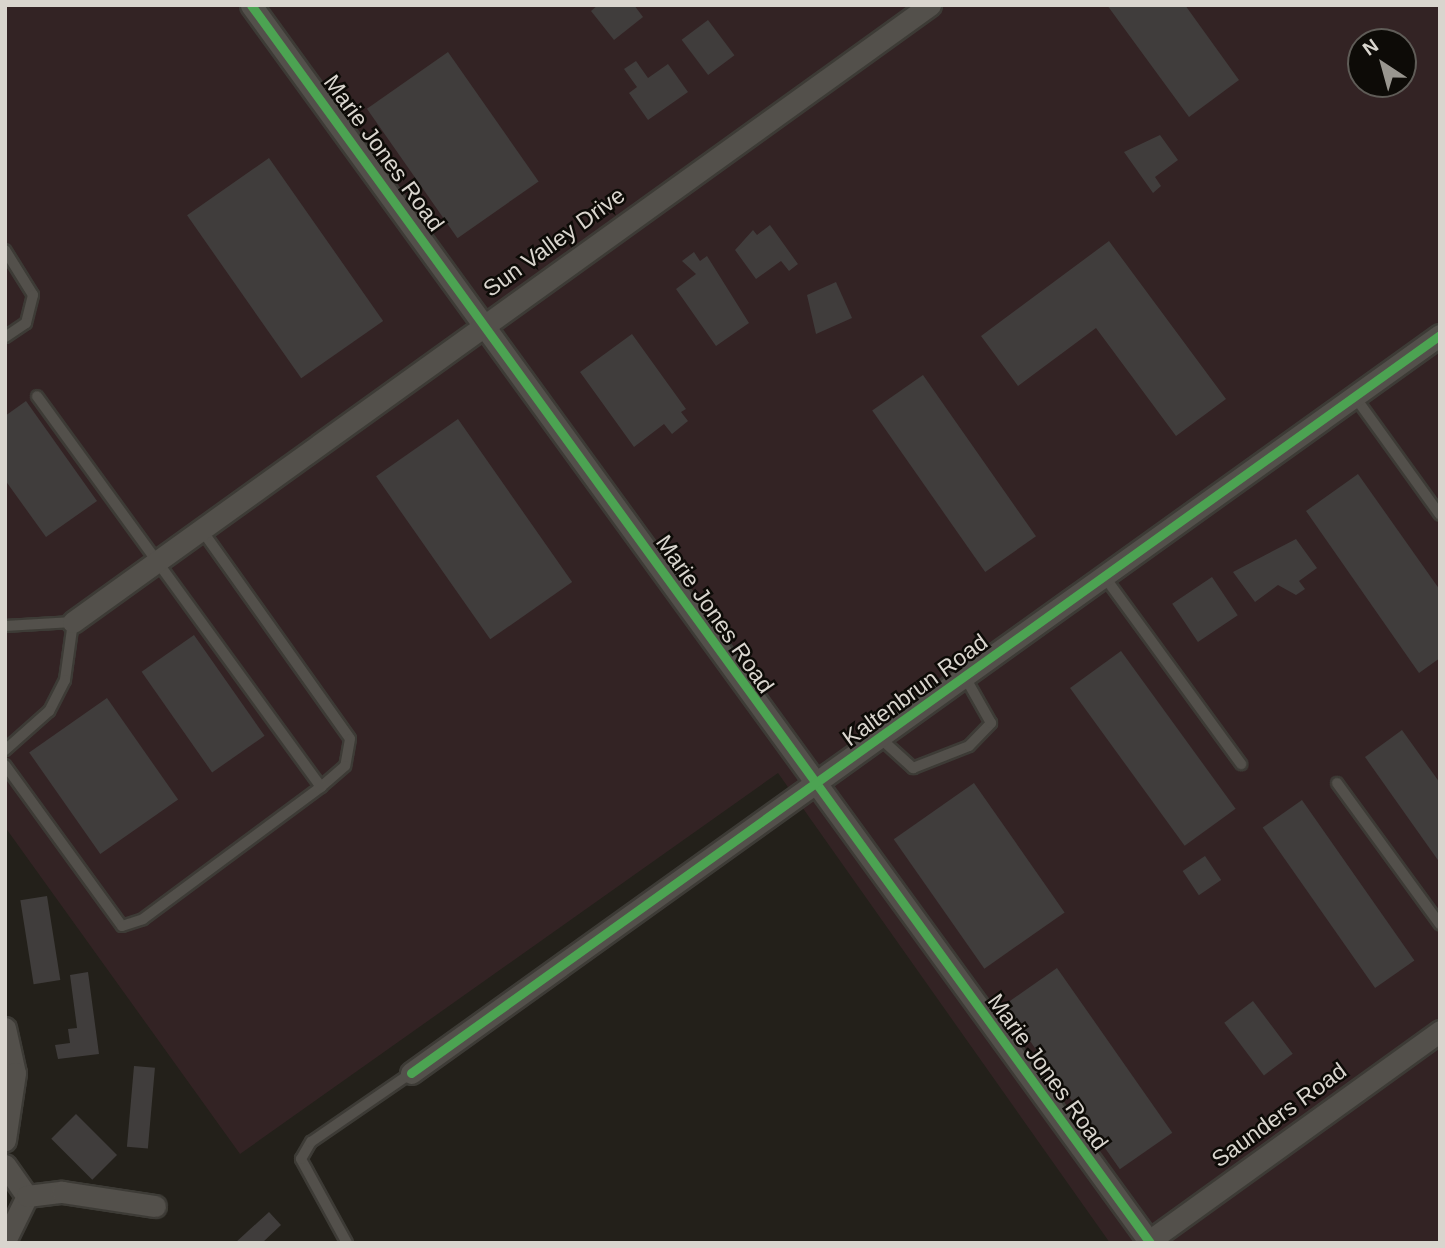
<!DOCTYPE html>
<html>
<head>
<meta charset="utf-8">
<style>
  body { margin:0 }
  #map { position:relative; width:1445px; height:1248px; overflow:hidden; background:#23201a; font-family:Helvetica,sans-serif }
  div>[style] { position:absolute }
  .industrial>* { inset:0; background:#332324 }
  .building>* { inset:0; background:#403d3c; transform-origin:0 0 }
  .roads { filter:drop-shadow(2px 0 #3d3b36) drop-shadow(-2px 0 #3d3b36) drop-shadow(0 2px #3d3b36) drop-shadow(0 -2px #3d3b36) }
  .lane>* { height:10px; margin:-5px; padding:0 5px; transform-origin:5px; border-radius:5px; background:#53504b }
  .street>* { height:21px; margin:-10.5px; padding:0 10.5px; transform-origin:10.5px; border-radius:10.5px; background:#53504b }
  .cycleway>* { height:9px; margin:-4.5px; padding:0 4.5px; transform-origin:4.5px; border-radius:4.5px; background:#4ca352 }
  span { translate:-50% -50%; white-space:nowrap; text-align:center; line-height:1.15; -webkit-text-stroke:5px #0d0b07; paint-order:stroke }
  .street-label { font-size:23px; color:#d9d5ce }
  .frame { position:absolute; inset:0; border:7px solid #d9d5ce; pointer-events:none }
  .north { position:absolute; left:1347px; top:28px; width:70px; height:70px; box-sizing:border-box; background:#0d0b07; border:2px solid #5f5c57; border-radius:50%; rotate:324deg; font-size:19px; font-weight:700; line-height:28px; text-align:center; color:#d9d5ce }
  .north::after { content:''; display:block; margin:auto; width:24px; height:32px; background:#99968f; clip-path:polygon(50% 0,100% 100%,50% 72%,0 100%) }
</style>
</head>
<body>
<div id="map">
  <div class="industrial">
    <i style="clip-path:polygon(evenodd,5px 5px,1440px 5px,1440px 1243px,1110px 1243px,778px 773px,240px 1154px,5px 827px,5px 5px,1361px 42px,1403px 42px,1403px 84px,1361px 84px,1361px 42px)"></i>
  </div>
  <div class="building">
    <i style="clip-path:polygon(598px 5px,634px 5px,643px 17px,614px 40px,591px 11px)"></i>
    <i style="clip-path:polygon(1107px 5px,1185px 5px,1239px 80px,1189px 117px)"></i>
    <i style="left:708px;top:20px;width:44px;height:33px;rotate:53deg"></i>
    <i style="left:448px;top:52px;width:158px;height:99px;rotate:55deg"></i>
    <i style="clip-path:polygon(636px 61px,648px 78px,668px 64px,688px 92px,648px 120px,629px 93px,637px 87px,624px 69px)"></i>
    <i style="clip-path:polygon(1160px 135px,1178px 160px,1155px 177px,1161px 186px,1153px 193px,1124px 152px)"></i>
    <i style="left:269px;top:158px;width:199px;height:100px;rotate:55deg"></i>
    <i style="clip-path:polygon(770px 225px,798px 264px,789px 271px,781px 261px,756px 279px,735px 250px,753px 230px,757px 235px)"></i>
    <i style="clip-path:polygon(1109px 241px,1226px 399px,1176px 436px,1096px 328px,1018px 386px,981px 336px)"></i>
    <i style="clip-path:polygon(694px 252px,700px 261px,707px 256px,749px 323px,716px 346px,676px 289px,696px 274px,682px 261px)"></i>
    <i style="clip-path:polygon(836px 282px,852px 318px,816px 334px,807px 295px)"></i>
    <i style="clip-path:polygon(632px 334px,686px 409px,681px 412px,688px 421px,672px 434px,664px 424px,634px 447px,580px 372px)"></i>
    <i style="left:923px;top:375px;width:197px;height:62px;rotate:55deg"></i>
    <i style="clip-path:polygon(26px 401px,97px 501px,46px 537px,5px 480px,5px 416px)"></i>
    <i style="left:458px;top:419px;width:199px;height:100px;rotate:55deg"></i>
    <i style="clip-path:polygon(1358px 474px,1440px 590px,1440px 658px,1419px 673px,1306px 511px)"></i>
    <i style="clip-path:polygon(1296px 539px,1317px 568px,1299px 581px,1305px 589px,1296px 595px,1278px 585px,1255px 602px,1233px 572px)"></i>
    <i style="left:1212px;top:577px;width:46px;height:48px;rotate:56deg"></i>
    <i style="left:194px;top:635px;width:123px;height:64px;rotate:55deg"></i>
    <i style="left:1121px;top:651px;width:195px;height:63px;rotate:54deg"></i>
    <i style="left:107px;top:698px;width:124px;height:95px;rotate:55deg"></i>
    <i style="clip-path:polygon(1402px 730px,1440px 783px,1440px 863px,1365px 757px)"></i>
    <i style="left:974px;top:783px;width:158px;height:98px;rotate:55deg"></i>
    <i style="left:1302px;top:800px;width:196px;height:48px;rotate:55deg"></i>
    <i style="left:1205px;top:856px;width:29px;height:27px;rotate:56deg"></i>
    <i style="left:47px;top:896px;width:85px;height:27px;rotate:81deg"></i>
    <i style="left:1057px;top:968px;width:201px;height:64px;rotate:55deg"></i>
    <i style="clip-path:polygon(88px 972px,99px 1054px,58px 1059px,55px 1045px,70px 1043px,68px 1029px,77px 1028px,70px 975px)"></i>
    <i style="left:1253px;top:1001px;width:66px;height:36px;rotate:53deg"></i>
    <i style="left:134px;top:1066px;width:21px;height:81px;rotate:5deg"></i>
    <i style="left:76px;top:1114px;width:58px;height:35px;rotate:45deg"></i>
    <i style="clip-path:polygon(269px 1212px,281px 1225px,262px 1243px,235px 1243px)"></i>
  </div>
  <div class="roads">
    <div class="lane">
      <i style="left:5px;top:250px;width:53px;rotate:58.1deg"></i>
      <i style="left:33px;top:295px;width:29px;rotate:104deg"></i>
      <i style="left:26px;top:323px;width:25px;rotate:146deg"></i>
      <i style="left:1355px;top:397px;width:145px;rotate:54.2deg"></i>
      <i style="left:201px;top:529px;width:257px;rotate:54.6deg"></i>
      <i style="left:350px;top:739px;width:27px;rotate:100deg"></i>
      <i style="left:345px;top:766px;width:32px;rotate:139deg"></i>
      <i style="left:1104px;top:576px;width:233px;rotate:53.9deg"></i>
      <i style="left:5px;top:626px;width:68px;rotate:-3.4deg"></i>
      <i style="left:73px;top:622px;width:59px;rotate:97.9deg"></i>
      <i style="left:65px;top:680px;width:35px;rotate:117deg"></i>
      <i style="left:49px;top:711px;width:59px;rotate:138.4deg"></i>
      <i style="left:880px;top:738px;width:45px;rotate:42.3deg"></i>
      <i style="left:913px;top:768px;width:60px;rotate:-21.4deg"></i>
      <i style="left:969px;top:746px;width:32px;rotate:-46deg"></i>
      <i style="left:991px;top:723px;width:53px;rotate:-119.5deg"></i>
      <i style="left:5px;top:765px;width:199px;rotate:54deg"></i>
      <i style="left:122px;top:926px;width:22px;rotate:-18deg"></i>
      <i style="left:143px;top:919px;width:222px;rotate:-36.6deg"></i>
      <i style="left:321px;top:787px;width:483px;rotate:-126deg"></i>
      <i style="left:1337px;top:783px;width:175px;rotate:53.9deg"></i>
      <i style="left:347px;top:1243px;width:96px;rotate:-118.7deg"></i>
      <i style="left:301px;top:1159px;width:20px;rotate:-60deg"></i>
      <i style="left:311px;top:1142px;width:121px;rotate:-34.6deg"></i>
    </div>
    <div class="street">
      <i style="left:251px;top:5px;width:1530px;rotate:54.01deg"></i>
      <i style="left:73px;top:622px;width:1056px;rotate:-35.75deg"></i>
      <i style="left:5px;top:1028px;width:46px;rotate:77.5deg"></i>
      <i style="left:15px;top:1073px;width:68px;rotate:98.5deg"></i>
      <i style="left:411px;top:1073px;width:1266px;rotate:-35.65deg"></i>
      <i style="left:5px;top:1165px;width:38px;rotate:55deg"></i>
      <i style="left:27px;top:1196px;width:50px;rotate:116.1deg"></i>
      <i style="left:27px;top:1196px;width:35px;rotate:-7deg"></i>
      <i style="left:62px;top:1192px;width:94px;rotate:8.6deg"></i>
      <i style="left:1149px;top:1241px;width:359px;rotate:-35.8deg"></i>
    </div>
  </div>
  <div class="cycleway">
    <i style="left:251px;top:5px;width:1530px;rotate:54.01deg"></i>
    <i style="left:411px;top:1073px;width:1266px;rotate:-35.65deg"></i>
  </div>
  <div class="street-label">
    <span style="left:384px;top:153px;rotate:54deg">Marie Jones Road</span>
    <span style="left:554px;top:242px;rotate:-36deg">Sun Valley Drive</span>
    <span style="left:715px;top:614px;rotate:55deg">Marie Jones Road</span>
    <span style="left:915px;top:690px;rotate:-36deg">Kaltenbrun Road</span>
    <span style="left:1048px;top:1072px;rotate:54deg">Marie Jones Road</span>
    <span style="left:1279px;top:1115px;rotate:-36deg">Saunders Road</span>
  </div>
  <div class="frame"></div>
  <div class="north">N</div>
</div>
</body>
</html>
